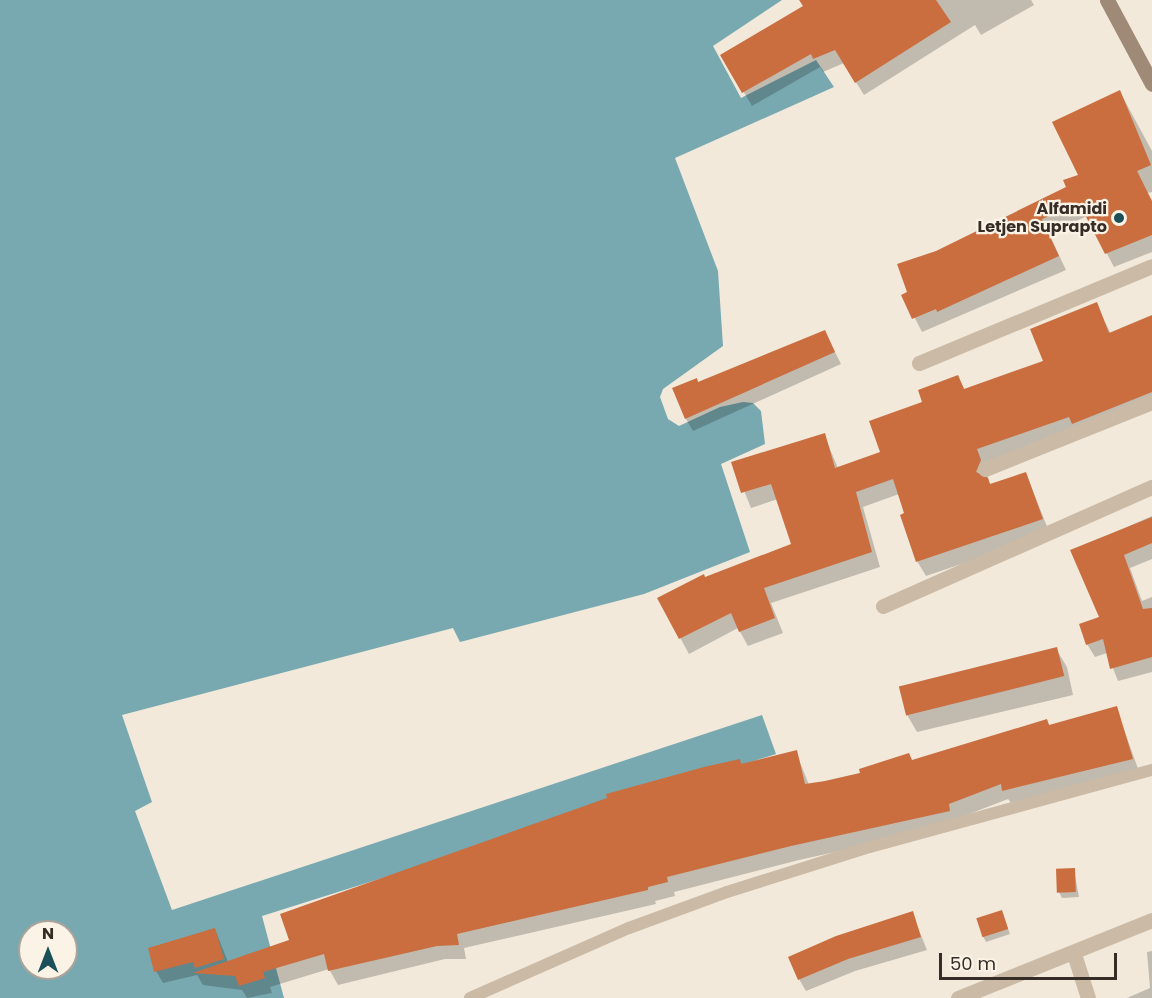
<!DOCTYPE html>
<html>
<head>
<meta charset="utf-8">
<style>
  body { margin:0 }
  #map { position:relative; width:1152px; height:998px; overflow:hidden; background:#f2e9da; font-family:Poppins,sans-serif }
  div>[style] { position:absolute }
  .water>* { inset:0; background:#78a9b0 }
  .shadow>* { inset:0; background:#0003 }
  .building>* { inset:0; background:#ca6e40; transform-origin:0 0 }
  .lane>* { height:12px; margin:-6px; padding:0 6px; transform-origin:6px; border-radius:6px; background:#cbbaa6 }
  .street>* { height:15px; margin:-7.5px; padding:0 7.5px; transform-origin:7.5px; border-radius:7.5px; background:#cbbaa6 }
  .secondary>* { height:15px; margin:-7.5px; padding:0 7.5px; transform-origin:7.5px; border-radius:7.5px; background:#9f8977 }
  .dots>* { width:16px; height:16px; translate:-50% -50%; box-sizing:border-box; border:3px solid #faf3e6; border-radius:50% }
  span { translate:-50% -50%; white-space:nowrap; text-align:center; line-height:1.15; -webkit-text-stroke:4.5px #faf3e6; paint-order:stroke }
  .poi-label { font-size:16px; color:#362d27; font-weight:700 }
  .right { translate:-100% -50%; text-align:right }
  .north { position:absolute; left:18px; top:920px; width:60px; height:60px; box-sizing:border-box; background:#faf3e6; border:2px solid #aca49a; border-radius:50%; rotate:0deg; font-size:16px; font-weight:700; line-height:24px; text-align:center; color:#362d27 }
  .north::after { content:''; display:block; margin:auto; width:21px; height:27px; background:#1b5059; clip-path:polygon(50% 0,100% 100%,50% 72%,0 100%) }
  .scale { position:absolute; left:939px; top:953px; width:178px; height:27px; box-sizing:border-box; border:3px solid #362d27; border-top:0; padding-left:8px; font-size:18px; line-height:21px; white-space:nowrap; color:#362d27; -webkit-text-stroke:4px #faf3e6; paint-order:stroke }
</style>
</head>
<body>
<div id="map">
  <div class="water">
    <i style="clip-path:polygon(evenodd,0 0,782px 0,713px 46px,741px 98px,816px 60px,834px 87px,675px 158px,718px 271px,723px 346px,663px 389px,660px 397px,668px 419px,679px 426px,720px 407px,743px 402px,753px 403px,761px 411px,765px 444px,721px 464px,750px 552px,644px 594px,460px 642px,453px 628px,122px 715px,152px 802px,135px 811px,172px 910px,762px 715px,776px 754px,262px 916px,284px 998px,0 998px,0 0,30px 932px,66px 932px,66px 968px,30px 968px,30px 932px)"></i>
  </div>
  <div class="shadow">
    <i style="clip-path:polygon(801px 0,1031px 0,1034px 5px,981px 35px,975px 25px,864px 95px,844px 63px,823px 72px,820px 67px,752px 106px,722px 55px,805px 7px)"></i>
    <i style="clip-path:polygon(1120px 92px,1152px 151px,1152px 192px,1147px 193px,1152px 202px,1152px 252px,1114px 267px,1087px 216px,1049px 234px,1066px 270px,922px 332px,903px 295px,909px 293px,936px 252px,1068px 187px,1080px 176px)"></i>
    <i style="clip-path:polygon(1096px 304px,1111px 334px,1152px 317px,1152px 410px,985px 464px,990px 486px,1026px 474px,1050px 534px,926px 576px,917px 561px,899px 494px,863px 507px,880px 567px,771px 603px,783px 633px,748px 646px,738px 628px,689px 654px,659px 599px,792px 545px,778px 499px,751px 508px,733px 463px,824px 435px,838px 468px,882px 453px,924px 403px,958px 377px,965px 390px,1045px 362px)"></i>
    <i style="clip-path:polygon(825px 332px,841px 364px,693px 431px,686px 419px,698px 383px)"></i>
    <i style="clip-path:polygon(1152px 516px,1152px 559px,1130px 568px,1142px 601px,1152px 597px,1152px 672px,1118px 681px,1107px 653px,1095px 657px,1087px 644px,1101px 618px,1072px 551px)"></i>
    <i style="clip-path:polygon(1056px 649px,1067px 667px,1073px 695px,917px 732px,906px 713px)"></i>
    <i style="clip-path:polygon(1116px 708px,1140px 774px,1012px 804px,1008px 799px,956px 819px,957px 825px,799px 860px,674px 892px,675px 896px,655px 901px,656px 904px,464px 948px,466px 959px,445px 959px,338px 985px,329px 969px,270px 987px,272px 993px,247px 998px,242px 990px,203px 985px,197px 975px,163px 983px,156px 971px,215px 929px,228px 962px,291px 941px,739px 761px,742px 765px,796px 752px,809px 785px,912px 761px,1047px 721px,1050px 726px)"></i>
    <i style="clip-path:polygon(1074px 870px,1079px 897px,1062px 898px,1059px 892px)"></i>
    <i style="clip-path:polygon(1002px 912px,1010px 934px,986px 942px,983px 936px)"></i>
    <i style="clip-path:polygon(912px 913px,927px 950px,855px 971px,806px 991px,799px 979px)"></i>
    <i style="clip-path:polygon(1152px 951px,1152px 998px,1127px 998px,1150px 988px,1147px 952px)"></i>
  </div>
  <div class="building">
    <i style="clip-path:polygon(799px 0,936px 0,951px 22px,855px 83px,835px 50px,813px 59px,811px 54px,742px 93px,720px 55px,803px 6px)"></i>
    <i style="clip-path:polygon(1120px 90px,1151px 165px,1137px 171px,1152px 201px,1152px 235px,1105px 254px,1079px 203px,1042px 219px,1059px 256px,937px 312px,936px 309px,912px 319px,901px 295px,907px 292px,897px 264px,936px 251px,1066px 187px,1063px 180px,1078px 175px,1052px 122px)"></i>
    <i style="clip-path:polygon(1097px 302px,1109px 333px,1152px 315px,1152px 392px,1072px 424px,1069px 417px,977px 449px,981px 460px,976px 472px,988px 478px,990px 484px,1026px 472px,1043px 519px,916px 562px,900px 515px,904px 513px,893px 479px,856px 492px,872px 552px,764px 588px,775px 618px,739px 632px,731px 613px,679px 639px,657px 598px,704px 574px,705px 577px,791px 544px,771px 484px,741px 493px,731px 462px,825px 433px,835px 468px,880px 452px,869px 421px,922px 402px,918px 390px,958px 375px,964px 389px,1043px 361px,1030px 329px)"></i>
    <i style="clip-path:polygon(825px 330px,835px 352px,685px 419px,672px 388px,697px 378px,698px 382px)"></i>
    <i style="clip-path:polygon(1152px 517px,1152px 543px,1124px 555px,1143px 609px,1152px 608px,1152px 657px,1110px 669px,1103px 639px,1086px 645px,1079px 624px,1099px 617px,1070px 550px)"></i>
    <i style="left:1057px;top:647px;width:30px;height:163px;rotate:76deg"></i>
    <i style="clip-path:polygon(1117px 706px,1133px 759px,1002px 791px,1001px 784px,949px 804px,950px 811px,791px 846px,667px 877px,668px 882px,648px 887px,648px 890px,457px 934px,459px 945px,437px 946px,328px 971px,324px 954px,263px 972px,265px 978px,239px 986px,235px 976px,193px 973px,289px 940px,280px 914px,607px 798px,606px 794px,704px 767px,740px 759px,741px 764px,797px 750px,805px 784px,825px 781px,860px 773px,859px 769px,909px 753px,912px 760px,1047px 719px,1049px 725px)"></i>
    <i style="left:1075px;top:868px;width:24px;height:19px;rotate:88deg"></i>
    <i style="left:1002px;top:910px;width:20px;height:27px;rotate:72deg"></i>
    <i style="clip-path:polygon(913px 911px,921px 937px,848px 959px,798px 980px,788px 957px,836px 936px)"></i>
    <i style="clip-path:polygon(215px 928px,224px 959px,195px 968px,193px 962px,154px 972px,148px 948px)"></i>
  </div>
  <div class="lane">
    <i style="left:470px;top:998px;width:174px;rotate:-23.8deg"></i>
    <i style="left:629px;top:928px;width:104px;rotate:-20.2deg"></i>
    <i style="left:727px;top:892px;width:150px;rotate:-17.5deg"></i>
    <i style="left:870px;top:847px;width:292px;rotate:-15.3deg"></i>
  </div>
  <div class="street">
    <i style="left:919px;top:363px;width:252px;rotate:-22.6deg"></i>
    <i style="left:985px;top:469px;width:180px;rotate:-21.9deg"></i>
    <i style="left:883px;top:606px;width:294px;rotate:-23.9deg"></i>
    <i style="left:1074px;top:954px;width:46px;rotate:72.3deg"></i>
    <i style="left:958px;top:998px;width:209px;rotate:-21.9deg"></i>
  </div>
  <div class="secondary">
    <i style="left:1107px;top:0;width:95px;rotate:61.8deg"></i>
  </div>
  <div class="dots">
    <i style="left:1119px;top:218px;background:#1b5059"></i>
  </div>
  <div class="poi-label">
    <span class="right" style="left:1107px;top:218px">Alfamidi<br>Letjen Suprapto</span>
  </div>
  <div class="north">N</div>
  <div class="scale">50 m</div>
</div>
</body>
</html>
